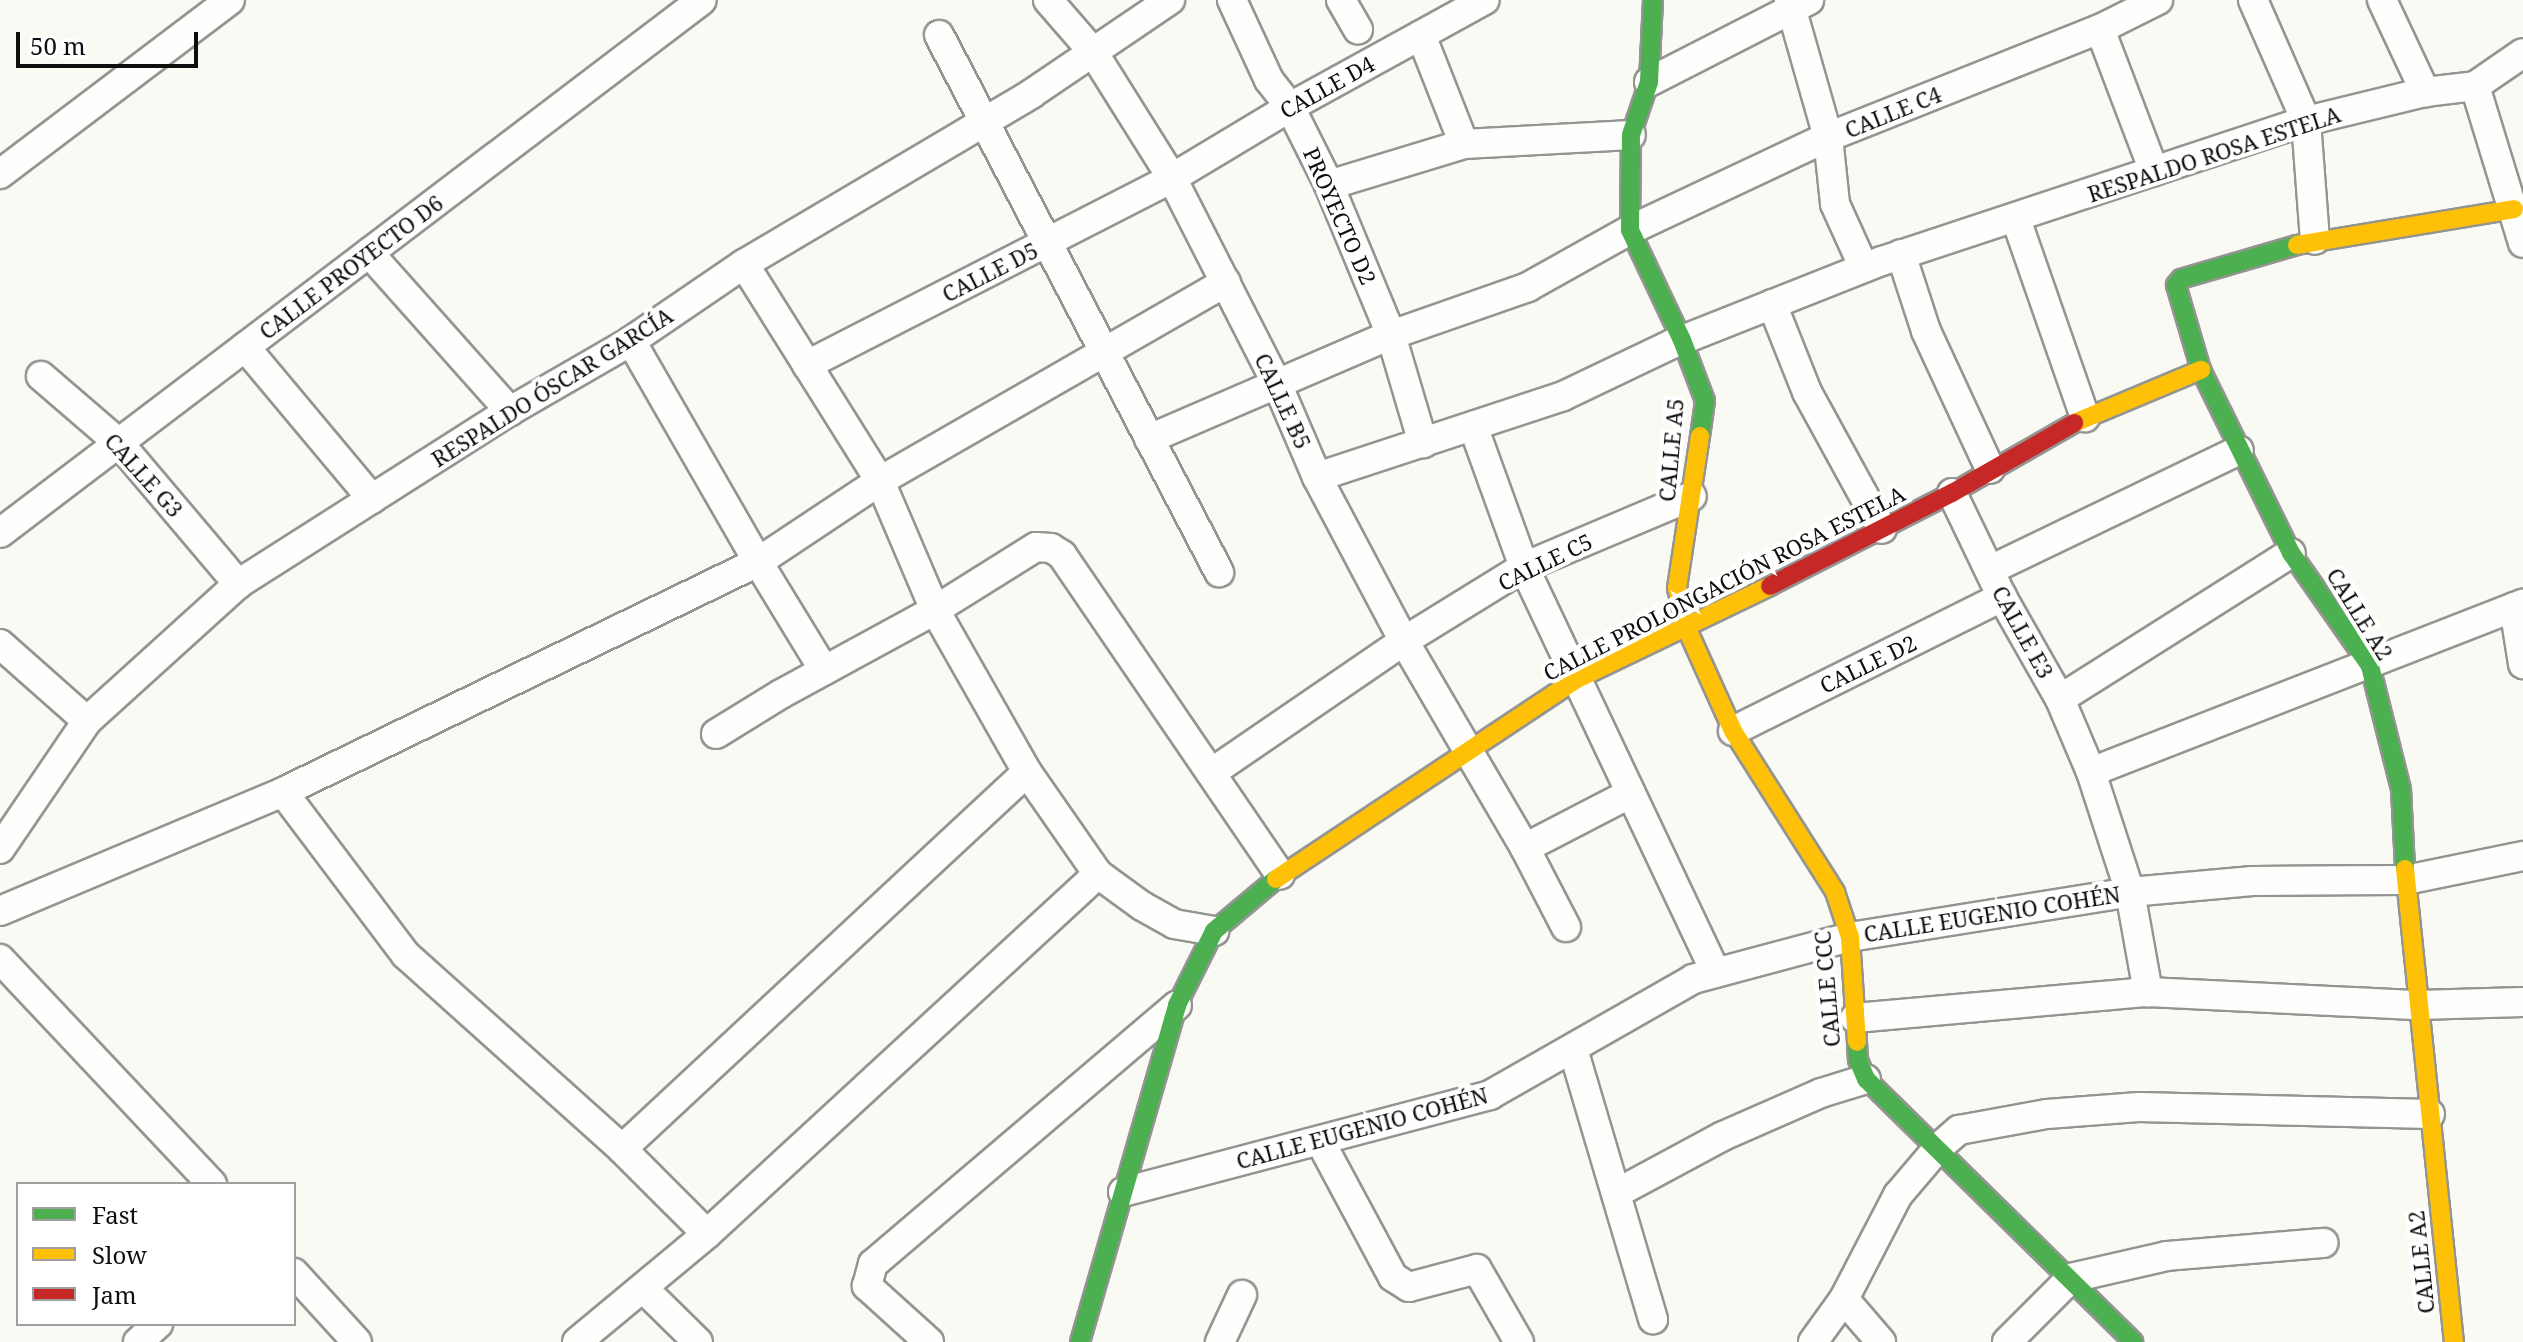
<!DOCTYPE html>
<html>
<head>
<meta charset="utf-8">
<style>
  body { margin:0 }
  #map { position:relative; width:2523px; height:1342px; overflow:hidden; background:#fafaf4; font-family:"Noto Serif",serif }
  div>[style] { position:absolute }
  .roads { filter:drop-shadow(2px 0 #949492) drop-shadow(-2px 0 #949492) drop-shadow(0 2px #949492) drop-shadow(0 -2px #949492) }
  .street>* { height:28px; margin:-14px; padding:0 14px; transform-origin:14px; border-radius:14px; background:#fefefd }
  .fast>* { height:18px; margin:-9px; padding:0 9px; transform-origin:9px; border-radius:9px; background:#4caf50 }
  .slow>* { height:18px; margin:-9px; padding:0 9px; transform-origin:9px; border-radius:9px; background:#ffc107 }
  .jam>* { height:18px; margin:-9px; padding:0 9px; transform-origin:9px; border-radius:9px; background:#c62828 }
  span { translate:-50% -50%; white-space:nowrap; text-align:center; line-height:1.15; -webkit-text-stroke:8px #fff; paint-order:stroke }
  .street-label { font-size:22px; color:#0e0e0e }
  .legend { position:absolute; left:16px; top:1182px; width:280px; height:144px; box-sizing:border-box; background:#fff; border:2px solid #9f9f9f; margin:0; padding:10px 14px; list-style:none; font-size:24px; color:#0e0e0e }
  .legend li { display:flex; align-items:center; gap:16px; height:40px }
  .legend b { width:40px; border:2px solid #9f9f9f }
  .scale { position:absolute; left:16px; top:32px; width:182px; height:36px; box-sizing:border-box; border:4px solid #0e0e0e; border-top:0; padding-left:10px; font-size:24px; line-height:28px; white-space:nowrap; color:#0e0e0e; -webkit-text-stroke:6px #fff; paint-order:stroke }
</style>
</head>
<body>
<div id="map">
  <div class="roads">
    <div class="street">
      <i style="left:1048px;top:0;width:69px;rotate:49.1deg"></i>
      <i style="left:1093px;top:52px;width:149px;rotate:57.9deg"></i>
      <i style="left:1172px;top:178px;width:233px;rotate:63deg"></i>
      <i style="left:1278px;top:386px;width:99px;rotate:66.8deg"></i>
      <i style="left:1317px;top:477px;width:186px;rotate:62.1deg"></i>
      <i style="left:1404px;top:641px;width:240px;rotate:59.7deg"></i>
      <i style="left:1525px;top:848px;width:89px;rotate:62.6deg"></i>
      <i style="left:1232px;top:0;width:88px;rotate:65.2deg"></i>
      <i style="left:1269px;top:80px;width:34px;rotate:52deg"></i>
      <i style="left:1290px;top:107px;width:87px;rotate:63.4deg"></i>
      <i style="left:1329px;top:185px;width:162px;rotate:67.5deg"></i>
      <i style="left:1391px;top:335px;width:113px;rotate:73.5deg"></i>
      <i style="left:1341px;top:0;width:34px;rotate:60deg"></i>
      <i style="left:1789px;top:0;width:142px;rotate:74.1deg"></i>
      <i style="left:1828px;top:137px;width:67px;rotate:84deg"></i>
      <i style="left:1835px;top:204px;width:70px;rotate:65.6deg"></i>
      <i style="left:2253px;top:0;width:132px;rotate:66.3deg"></i>
      <i style="left:2306px;top:121px;width:119px;rotate:85.7deg"></i>
      <i style="left:2382px;top:0;width:102px;rotate:64.9deg"></i>
      <i style="left:2100px;top:29px;width:152px;rotate:69.2deg"></i>
      <i style="left:939px;top:35px;width:606px;rotate:62.46deg"></i>
      <i style="left:1421px;top:35px;width:117px;rotate:68.5deg"></i>
      <i style="left:1649px;top:82px;width:180px;rotate:-27.1deg"></i>
      <i style="left:2475px;top:86px;width:164px;rotate:73deg"></i>
      <i style="left:0;top:174px;width:288px;rotate:-37.1deg"></i>
      <i style="left:1329px;top:185px;width:141px;rotate:-16.9deg"></i>
      <i style="left:1464px;top:144px;width:167px;rotate:-3.1deg"></i>
      <i style="left:2016px;top:219px;width:210px;rotate:70.8deg"></i>
      <i style="left:369px;top:253px;width:212px;rotate:48.3deg"></i>
      <i style="left:1901px;top:254px;width:81px;rotate:72deg"></i>
      <i style="left:1926px;top:331px;width:152px;rotate:65.1deg"></i>
      <i style="left:744px;top:264px;width:256px;rotate:57.9deg"></i>
      <i style="left:880px;top:481px;width:140px;rotate:66.9deg"></i>
      <i style="left:935px;top:610px;width:186px;rotate:60.4deg"></i>
      <i style="left:1027px;top:772px;width:124px;rotate:55.2deg"></i>
      <i style="left:1098px;top:874px;width:54px;rotate:36deg"></i>
      <i style="left:1142px;top:906px;width:37px;rotate:29deg"></i>
      <i style="left:1174px;top:924px;width:41px;rotate:9.9deg"></i>
      <i style="left:1772px;top:304px;width:95px;rotate:68.3deg"></i>
      <i style="left:1807px;top:392px;width:156px;rotate:61.3deg"></i>
      <i style="left:631px;top:341px;width:255px;rotate:60.1deg"></i>
      <i style="left:758px;top:562px;width:127px;rotate:58.6deg"></i>
      <i style="left:245px;top:347px;width:198px;rotate:50.1deg"></i>
      <i style="left:807px;top:365px;width:410px;rotate:-27.1deg"></i>
      <i style="left:1172px;top:178px;width:138px;rotate:-31deg"></i>
      <i style="left:1290px;top:107px;width:222px;rotate:-28.8deg"></i>
      <i style="left:41px;top:376px;width:103px;rotate:40.7deg"></i>
      <i style="left:119px;top:443px;width:185px;rotate:49.8deg"></i>
      <i style="left:1473px;top:426px;width:150px;rotate:70.1deg"></i>
      <i style="left:1524px;top:567px;width:449px;rotate:64.7deg"></i>
      <i style="left:1149px;top:439px;width:263px;rotate:-23.3deg"></i>
      <i style="left:1391px;top:335px;width:145px;rotate:-19.3deg"></i>
      <i style="left:1528px;top:287px;width:117px;rotate:-29.2deg"></i>
      <i style="left:1630px;top:230px;width:219px;rotate:-25.2deg"></i>
      <i style="left:1828px;top:137px;width:293px;rotate:-21.7deg"></i>
      <i style="left:2100px;top:29px;width:65px;rotate:-26.6deg"></i>
      <i style="left:1317px;top:477px;width:259px;rotate:-18.2deg"></i>
      <i style="left:1563px;top:396px;width:121px;rotate:-25.5deg"></i>
      <i style="left:1672px;top:344px;width:226px;rotate:-21.6deg"></i>
      <i style="left:1882px;top:261px;width:447px;rotate:-18.3deg"></i>
      <i style="left:2306px;top:121px;width:122px;rotate:-13.7deg"></i>
      <i style="left:2425px;top:92px;width:50px;rotate:-6.8deg"></i>
      <i style="left:2475px;top:86px;width:58px;rotate:-34.5deg"></i>
      <i style="left:1952px;top:493px;width:115px;rotate:64.3deg"></i>
      <i style="left:2002px;top:597px;width:117px;rotate:60.4deg"></i>
      <i style="left:2060px;top:699px;width:79px;rotate:67deg"></i>
      <i style="left:2091px;top:772px;width:126px;rotate:72deg"></i>
      <i style="left:2130px;top:892px;width:102px;rotate:79.8deg"></i>
      <i style="left:0;top:533px;width:881px;rotate:-37.21deg"></i>
      <i style="left:1990px;top:570px;width:276px;rotate:-25.7deg"></i>
      <i style="left:2514px;top:607px;width:58px;rotate:81deg"></i>
      <i style="left:0;top:644px;width:116px;rotate:41.5deg"></i>
      <i style="left:2060px;top:699px;width:273px;rotate:-32.3deg"></i>
      <i style="left:1733px;top:731px;width:301px;rotate:-26.5deg"></i>
      <i style="left:716px;top:734px;width:76px;rotate:-31.6deg"></i>
      <i style="left:781px;top:694px;width:175px;rotate:-28.6deg"></i>
      <i style="left:935px;top:610px;width:119px;rotate:-32deg"></i>
      <i style="left:1036px;top:547px;width:15px;rotate:4deg"></i>
      <i style="left:1051px;top:548px;width:13px;rotate:32deg"></i>
      <i style="left:1062px;top:555px;width:387px;rotate:55.7deg"></i>
      <i style="left:2091px;top:772px;width:464px;rotate:-21.3deg"></i>
      <i style="left:1211px;top:773px;width:234px;rotate:-34.4deg"></i>
      <i style="left:1404px;top:641px;width:141px;rotate:-31.7deg"></i>
      <i style="left:1524px;top:567px;width:182px;rotate:-22.9deg"></i>
      <i style="left:283px;top:792px;width:204px;rotate:53deg"></i>
      <i style="left:406px;top:955px;width:290px;rotate:41.9deg"></i>
      <i style="left:622px;top:1149px;width:120px;rotate:45deg"></i>
      <i style="left:1525px;top:848px;width:119px;rotate:-27.4deg"></i>
      <i style="left:0;top:849px;width:155px;rotate:-55.8deg"></i>
      <i style="left:87px;top:721px;width:204px;rotate:-42.2deg"></i>
      <i style="left:238px;top:584px;width:322px;rotate:-32.5deg"></i>
      <i style="left:510px;top:411px;width:140px;rotate:-30deg"></i>
      <i style="left:631px;top:341px;width:137px;rotate:-34.3deg"></i>
      <i style="left:744px;top:264px;width:334px;rotate:-30.6deg"></i>
      <i style="left:1031px;top:94px;width:168px;rotate:-34.1deg"></i>
      <i style="left:0;top:911px;width:307px;rotate:-22.8deg"></i>
      <i style="left:283px;top:792px;width:528px;rotate:-25.84deg"></i>
      <i style="left:758px;top:562px;width:146px;rotate:-33.6deg"></i>
      <i style="left:880px;top:481px;width:399px;rotate:-29.9deg"></i>
      <i style="left:0;top:959px;width:309px;rotate:46.7deg"></i>
      <i style="left:1855px;top:1018px;width:294px;rotate:-5.1deg"></i>
      <i style="left:2148px;top:992px;width:270px;rotate:2.8deg"></i>
      <i style="left:2418px;top:1005px;width:105px;rotate:-1.6deg"></i>
      <i style="left:1573px;top:1049px;width:282px;rotate:73.5deg"></i>
      <i style="left:1320px;top:1141px;width:154px;rotate:61.8deg"></i>
      <i style="left:1393px;top:1277px;width:19px;rotate:32deg"></i>
      <i style="left:1409px;top:1287px;width:70px;rotate:-14.8deg"></i>
      <i style="left:1477px;top:1269px;width:84px;rotate:60.1deg"></i>
      <i style="left:622px;top:1149px;width:553px;rotate:-42.95deg"></i>
      <i style="left:1123px;top:1192px;width:380px;rotate:-14.8deg"></i>
      <i style="left:1490px;top:1095px;width:234px;rotate:-29.7deg"></i>
      <i style="left:1693px;top:979px;width:163px;rotate:-15deg"></i>
      <i style="left:1850px;top:937px;width:284px;rotate:-9.1deg"></i>
      <i style="left:2130px;top:892px;width:123px;rotate:-5.1deg"></i>
      <i style="left:2253px;top:881px;width:153px;rotate:-0.4deg"></i>
      <i style="left:2406px;top:880px;width:119px;rotate:-11.6deg"></i>
      <i style="left:1617px;top:1193px;width:120px;rotate:-28.3deg"></i>
      <i style="left:1723px;top:1136px;width:107px;rotate:-23.7deg"></i>
      <i style="left:1821px;top:1093px;width:47px;rotate:-17.3deg"></i>
      <i style="left:294px;top:1273px;width:93px;rotate:47.6deg"></i>
      <i style="left:643px;top:1288px;width:77px;rotate:44.5deg"></i>
      <i style="left:1844px;top:1299px;width:57px;rotate:49.3deg"></i>
      <i style="left:138px;top:1342px;width:27px;rotate:-42deg"></i>
      <i style="left:577px;top:1342px;width:169px;rotate:-39.7deg"></i>
      <i style="left:707px;top:1234px;width:531px;rotate:-42.64deg"></i>
      <i style="left:929px;top:1342px;width:84px;rotate:-137.9deg"></i>
      <i style="left:867px;top:1286px;width:23px;rotate:-75deg"></i>
      <i style="left:873px;top:1264px;width:399px;rotate:-40.4deg"></i>
      <i style="left:1220px;top:1342px;width:52px;rotate:-64.9deg"></i>
      <i style="left:1813px;top:1342px;width:53px;rotate:-54.2deg"></i>
      <i style="left:1844px;top:1299px;width:117px;rotate:-62.6deg"></i>
      <i style="left:1898px;top:1195px;width:62px;rotate:-49.6deg"></i>
      <i style="left:1938px;top:1148px;width:28px;rotate:-41deg"></i>
      <i style="left:1959px;top:1130px;width:89px;rotate:-10.3deg"></i>
      <i style="left:2047px;top:1114px;width:92px;rotate:-4.4deg"></i>
      <i style="left:2139px;top:1107px;width:291px;rotate:1.4deg"></i>
      <i style="left:2007px;top:1342px;width:91px;rotate:-45deg"></i>
      <i style="left:2071px;top:1278px;width:98px;rotate:-12.9deg"></i>
      <i style="left:2167px;top:1256px;width:157px;rotate:-4.8deg"></i>
    </div>
    <div class="fast">
      <i style="left:1653px;top:0;width:82px;rotate:92.8deg"></i>
      <i style="left:1649px;top:82px;width:56px;rotate:108.8deg"></i>
      <i style="left:1631px;top:135px;width:95px;rotate:90.6deg"></i>
      <i style="left:1630px;top:230px;width:122px;rotate:64.7deg"></i>
      <i style="left:1682px;top:340px;width:65px;rotate:69.3deg"></i>
      <i style="left:1705px;top:401px;width:35px;rotate:98deg"></i>
      <i style="left:2297px;top:245px;width:121px;rotate:163.7deg"></i>
      <i style="left:2181px;top:279px;width:8px;rotate:130deg"></i>
      <i style="left:2176px;top:285px;width:89px;rotate:73.6deg"></i>
      <i style="left:2201px;top:370px;width:204px;rotate:63.8deg"></i>
      <i style="left:2291px;top:553px;width:138px;rotate:55deg"></i>
      <i style="left:2370px;top:666px;width:127px;rotate:75.9deg"></i>
      <i style="left:2401px;top:789px;width:80px;rotate:87.1deg"></i>
      <i style="left:1857px;top:1042px;width:18px;rotate:87deg"></i>
      <i style="left:1858px;top:1060px;width:21px;rotate:67deg"></i>
      <i style="left:1866px;top:1079px;width:375px;rotate:44.5deg"></i>
      <i style="left:1080px;top:1342px;width:351px;rotate:-73.9deg"></i>
      <i style="left:1177px;top:1005px;width:83px;rotate:-63.4deg"></i>
      <i style="left:1214px;top:931px;width:81px;rotate:-40deg"></i>
    </div>
    <div class="slow">
      <i style="left:2297px;top:245px;width:220px;rotate:-9.4deg"></i>
      <i style="left:2074px;top:423px;width:138px;rotate:-22.7deg"></i>
      <i style="left:1700px;top:436px;width:154px;rotate:98.6deg"></i>
      <i style="left:1677px;top:588px;width:42px;rotate:76.3deg"></i>
      <i style="left:1687px;top:629px;width:112px;rotate:65.7deg"></i>
      <i style="left:1733px;top:731px;width:191px;rotate:57.6deg"></i>
      <i style="left:1835px;top:892px;width:47px;rotate:71.6deg"></i>
      <i style="left:1850px;top:937px;width:105px;rotate:86.2deg"></i>
      <i style="left:2405px;top:869px;width:476px;rotate:84.1deg"></i>
      <i style="left:1276px;top:879px;width:359px;rotate:-33.6deg"></i>
      <i style="left:1575px;top:680px;width:216px;rotate:-25.7deg"></i>
    </div>
    <div class="jam">
      <i style="left:1770px;top:586px;width:204px;rotate:-27.1deg"></i>
      <i style="left:1952px;top:493px;width:141px;rotate:-29.8deg"></i>
    </div>
  </div>
  <div class="street-label">
    <span style="left:1327px;top:87px;rotate:-29deg">CALLE D4</span>
    <span style="left:1893px;top:112px;rotate:-22deg">CALLE C4</span>
    <span style="left:2214px;top:154px;rotate:-18deg">RESPALDO ROSA ESTELA</span>
    <span style="left:1340px;top:216px;rotate:66deg">PROYECTO D2</span>
    <span style="left:351px;top:267px;rotate:-37deg">CALLE PROYECTO D6</span>
    <span style="left:990px;top:272px;rotate:-27deg">CALLE D5</span>
    <span style="left:552px;top:387px;rotate:-32deg">RESPALDO ÓSCAR GARCÍA</span>
    <span style="left:1283px;top:401px;rotate:65deg">CALLE B5</span>
    <span style="left:1671px;top:450px;rotate:-85deg">CALLE A5</span>
    <span style="left:144px;top:475px;rotate:48deg">CALLE G3</span>
    <span style="left:1545px;top:562px;rotate:-26deg">CALLE C5</span>
    <span style="left:1724px;top:583px;rotate:-27deg">CALLE PROLONGACIÓN ROSA ESTELA</span>
    <span style="left:2360px;top:614px;rotate:58deg">CALLE A2</span>
    <span style="left:2023px;top:632px;rotate:61deg">CALLE E3</span>
    <span style="left:1868px;top:664px;rotate:-26deg">CALLE D2</span>
    <span style="left:1992px;top:914px;rotate:-9deg">CALLE EUGENIO COHÉN</span>
    <span style="left:1827px;top:989px;rotate:-95deg">CALLE CCC</span>
    <span style="left:1362px;top:1128px;rotate:-15deg">CALLE EUGENIO COHÉN</span>
    <span style="left:2421px;top:1262px;rotate:-96deg">CALLE A2</span>
  </div>
  <ul class="legend">
  <li><b style="height:10px;background:#4caf50"></b>Fast</li>
  <li><b style="height:10px;background:#ffc107"></b>Slow</li>
  <li><b style="height:10px;background:#c62828"></b>Jam</li>
  </ul>
  <div class="scale">50 m</div>
</div>
</body>
</html>
